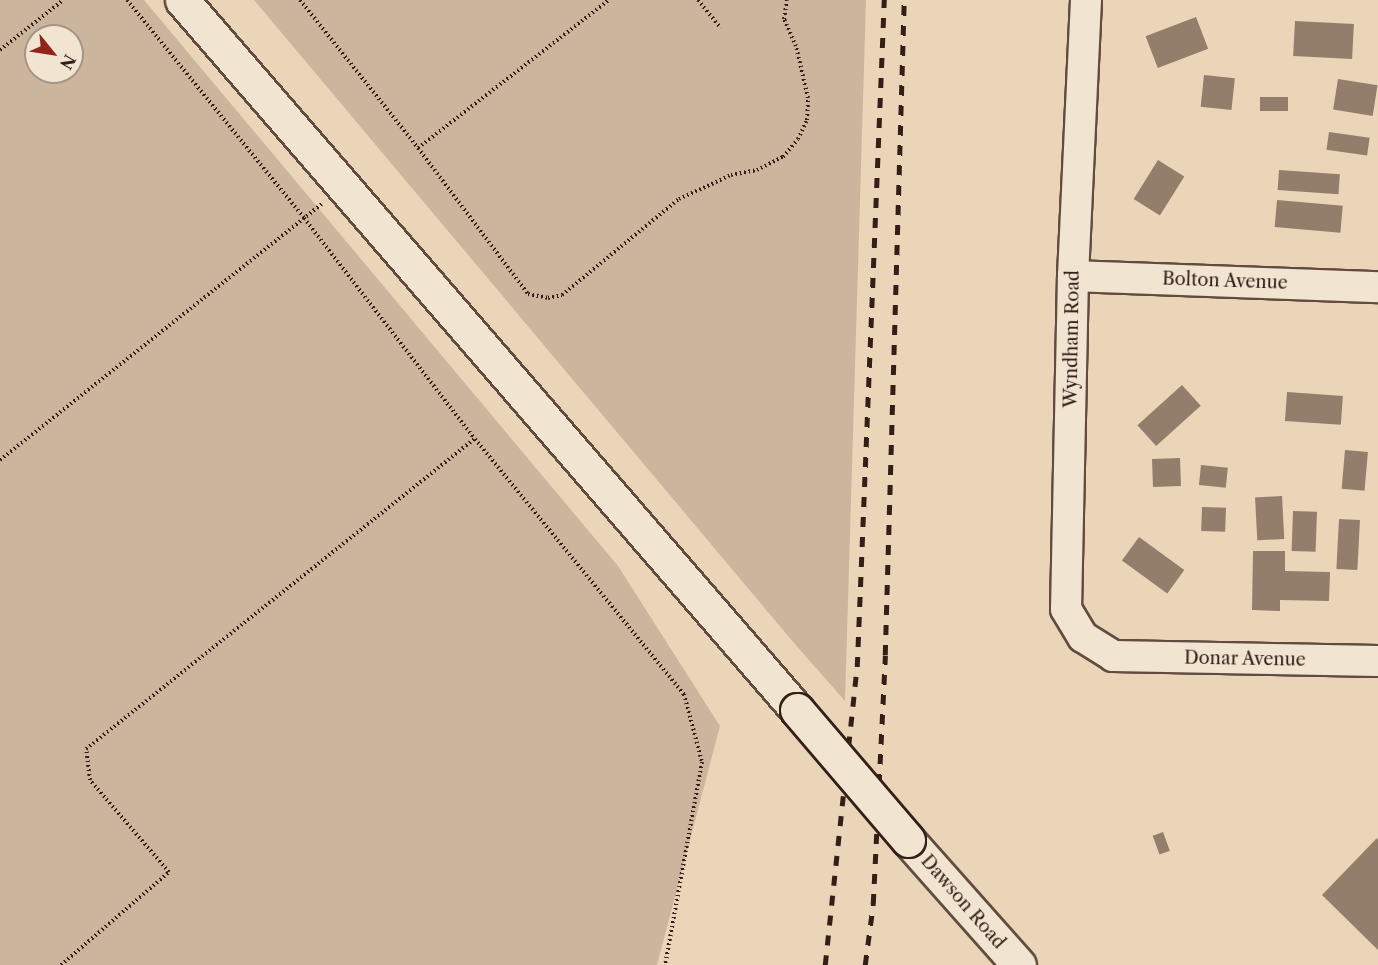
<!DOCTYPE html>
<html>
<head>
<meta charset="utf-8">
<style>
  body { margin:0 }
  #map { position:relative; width:1378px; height:965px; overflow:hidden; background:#ead5b8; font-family:"Libre Caslon Text",serif }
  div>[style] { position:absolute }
  .green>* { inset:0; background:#cbb69d }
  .building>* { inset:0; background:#927e6b; transform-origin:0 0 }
  .path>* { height:4px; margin-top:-2px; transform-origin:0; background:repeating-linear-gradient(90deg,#331f17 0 1.5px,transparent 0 4.5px) }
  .roads { filter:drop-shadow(2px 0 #614c3f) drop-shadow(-2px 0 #614c3f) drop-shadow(0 2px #614c3f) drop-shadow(0 -2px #614c3f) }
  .street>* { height:30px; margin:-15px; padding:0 15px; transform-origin:15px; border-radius:15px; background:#f1e4d1 }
  .secondary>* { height:33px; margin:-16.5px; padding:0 16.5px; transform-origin:16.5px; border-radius:16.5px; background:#f1e4d1 }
  .rail>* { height:4.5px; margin-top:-2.25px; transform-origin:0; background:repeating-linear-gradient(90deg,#331f17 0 10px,transparent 0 20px) }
  .bridges { filter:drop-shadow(2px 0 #331f17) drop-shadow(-2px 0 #331f17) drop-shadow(0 2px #331f17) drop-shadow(0 -2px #331f17) }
  .secondary-bridge>* { height:33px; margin:-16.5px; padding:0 16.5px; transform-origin:16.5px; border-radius:16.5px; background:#f1e4d1 }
  span { translate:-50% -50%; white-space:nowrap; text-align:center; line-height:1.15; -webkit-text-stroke:4.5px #f1e4d1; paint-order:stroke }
  .street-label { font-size:18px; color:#331f17 }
  .north { position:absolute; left:24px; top:24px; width:60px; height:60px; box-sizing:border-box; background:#f1e4d1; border:2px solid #a59587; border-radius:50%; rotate:120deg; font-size:16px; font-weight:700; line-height:24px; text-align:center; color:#331f17 }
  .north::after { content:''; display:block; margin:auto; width:21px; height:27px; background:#8f2418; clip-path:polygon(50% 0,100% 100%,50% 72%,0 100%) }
</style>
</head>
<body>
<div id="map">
  <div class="green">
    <i style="clip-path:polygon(evenodd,0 0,144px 0,618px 566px,720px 726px,657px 965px,0 965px,0 0,36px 36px,72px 36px,72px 72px,36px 72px,36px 36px)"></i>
    <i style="clip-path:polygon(254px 0,866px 0,845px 701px,794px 643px)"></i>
  </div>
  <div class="building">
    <i style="left:1196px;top:17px;width:34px;height:54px;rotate:69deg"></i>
    <i style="left:1295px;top:21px;width:59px;height:35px;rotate:3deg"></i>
    <i style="left:1204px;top:75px;width:31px;height:32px;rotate:6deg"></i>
    <i style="left:1338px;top:79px;width:40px;height:31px;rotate:9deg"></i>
    <i style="left:1260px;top:97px;width:28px;height:14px"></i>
    <i style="left:1329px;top:132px;width:41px;height:18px;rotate:8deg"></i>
    <i style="left:1158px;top:160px;width:31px;height:46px;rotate:32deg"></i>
    <i style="left:1279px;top:170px;width:61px;height:20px;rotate:4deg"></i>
    <i style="left:1277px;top:200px;width:66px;height:27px;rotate:5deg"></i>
    <i style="left:1182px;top:385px;width:28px;height:60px;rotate:48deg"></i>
    <i style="left:1287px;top:392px;width:56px;height:29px;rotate:4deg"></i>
    <i style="left:1345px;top:450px;width:23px;height:39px;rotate:5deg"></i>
    <i style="left:1180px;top:458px;width:28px;height:28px;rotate:88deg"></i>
    <i style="left:1201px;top:465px;width:27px;height:20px;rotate:6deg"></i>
    <i style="left:1282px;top:496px;width:43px;height:27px;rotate:87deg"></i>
    <i style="left:1202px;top:507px;width:24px;height:24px;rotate:2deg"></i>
    <i style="left:1293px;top:511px;width:24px;height:40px;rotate:2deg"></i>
    <i style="left:1339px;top:519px;width:21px;height:50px;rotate:3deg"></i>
    <i style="left:1139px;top:537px;width:56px;height:29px;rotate:36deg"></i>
    <i style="clip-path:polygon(1253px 551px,1285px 551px,1285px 571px,1330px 572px,1329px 601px,1280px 600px,1280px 611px,1252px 610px)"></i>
    <i style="left:1163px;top:832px;width:20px;height:11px;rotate:70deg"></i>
    <i style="clip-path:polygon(1377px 838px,1378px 840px,1378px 950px,1322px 895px)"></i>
  </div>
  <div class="path">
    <i style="left:127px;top:0;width:281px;rotate:50.9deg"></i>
    <i style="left:304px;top:218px;width:279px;rotate:52.3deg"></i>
    <i style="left:475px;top:439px;width:330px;rotate:50.7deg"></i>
    <i style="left:684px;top:694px;width:70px;rotate:75.2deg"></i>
    <i style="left:702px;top:762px;width:206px;rotate:100.3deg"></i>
    <i style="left:300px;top:0;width:189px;rotate:51.4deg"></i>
    <i style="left:418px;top:148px;width:183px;rotate:53deg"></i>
    <i style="left:528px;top:294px;width:20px;rotate:11deg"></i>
    <i style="left:548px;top:298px;width:14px;rotate:-12deg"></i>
    <i style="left:562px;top:295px;width:151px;rotate:-39.4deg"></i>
    <i style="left:679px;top:199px;width:57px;rotate:-24.8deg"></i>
    <i style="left:731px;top:175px;width:26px;rotate:-11deg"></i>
    <i style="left:757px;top:170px;width:29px;rotate:-27deg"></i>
    <i style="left:783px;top:157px;width:23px;rotate:-50deg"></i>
    <i style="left:798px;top:139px;width:21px;rotate:-65deg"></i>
    <i style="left:807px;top:120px;width:22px;rotate:-87deg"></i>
    <i style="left:808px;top:98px;width:53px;rotate:-103deg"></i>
    <i style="left:796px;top:46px;width:30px;rotate:-114deg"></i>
    <i style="left:784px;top:19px;width:19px;rotate:-81deg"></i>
    <i style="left:698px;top:0;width:36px;rotate:51deg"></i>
    <i style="left:0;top:50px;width:80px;rotate:-38.4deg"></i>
    <i style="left:418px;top:148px;width:242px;rotate:-37.8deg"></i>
    <i style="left:0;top:460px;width:411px;rotate:-38.5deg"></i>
    <i style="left:61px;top:965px;width:143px;rotate:-40.7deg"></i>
    <i style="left:169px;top:872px;width:121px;rotate:-130.7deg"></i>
    <i style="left:90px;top:780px;width:31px;rotate:-97deg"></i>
    <i style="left:86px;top:749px;width:497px;rotate:-38.6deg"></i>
  </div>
  <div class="roads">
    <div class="street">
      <i style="left:1086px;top:0;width:276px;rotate:92.7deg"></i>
      <i style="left:1073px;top:276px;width:333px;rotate:91.2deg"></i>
      <i style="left:1066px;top:609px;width:33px;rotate:59deg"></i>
      <i style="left:1083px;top:637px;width:36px;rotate:32deg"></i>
      <i style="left:1113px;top:656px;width:265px;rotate:1.1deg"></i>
      <i style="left:1073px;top:276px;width:305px;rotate:2.1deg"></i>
    </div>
    <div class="secondary">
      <i style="left:182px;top:0;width:939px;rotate:49.1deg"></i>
      <i style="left:908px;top:840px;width:167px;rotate:48.4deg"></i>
    </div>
  </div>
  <div class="rail">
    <i style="left:825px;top:965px;width:300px;rotate:-83.9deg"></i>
    <i style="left:857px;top:667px;width:668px;rotate:-87.68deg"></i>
    <i style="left:865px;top:965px;width:62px;rotate:-82.5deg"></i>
    <i style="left:873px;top:904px;width:249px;rotate:-87.2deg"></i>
    <i style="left:885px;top:655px;width:655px;rotate:-88.34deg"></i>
  </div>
  <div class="bridges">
    <div class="secondary-bridge">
      <i style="left:797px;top:710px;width:171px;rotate:49.5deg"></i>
    </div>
  </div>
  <div class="street-label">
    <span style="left:1225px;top:281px;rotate:2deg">Bolton Avenue</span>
    <span style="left:1072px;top:339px;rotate:-89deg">Wyndham Road</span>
    <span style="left:1245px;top:659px;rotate:1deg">Donar Avenue</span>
    <span style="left:963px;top:902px;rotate:49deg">Dawson Road</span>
  </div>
  <div class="north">N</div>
</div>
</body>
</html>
